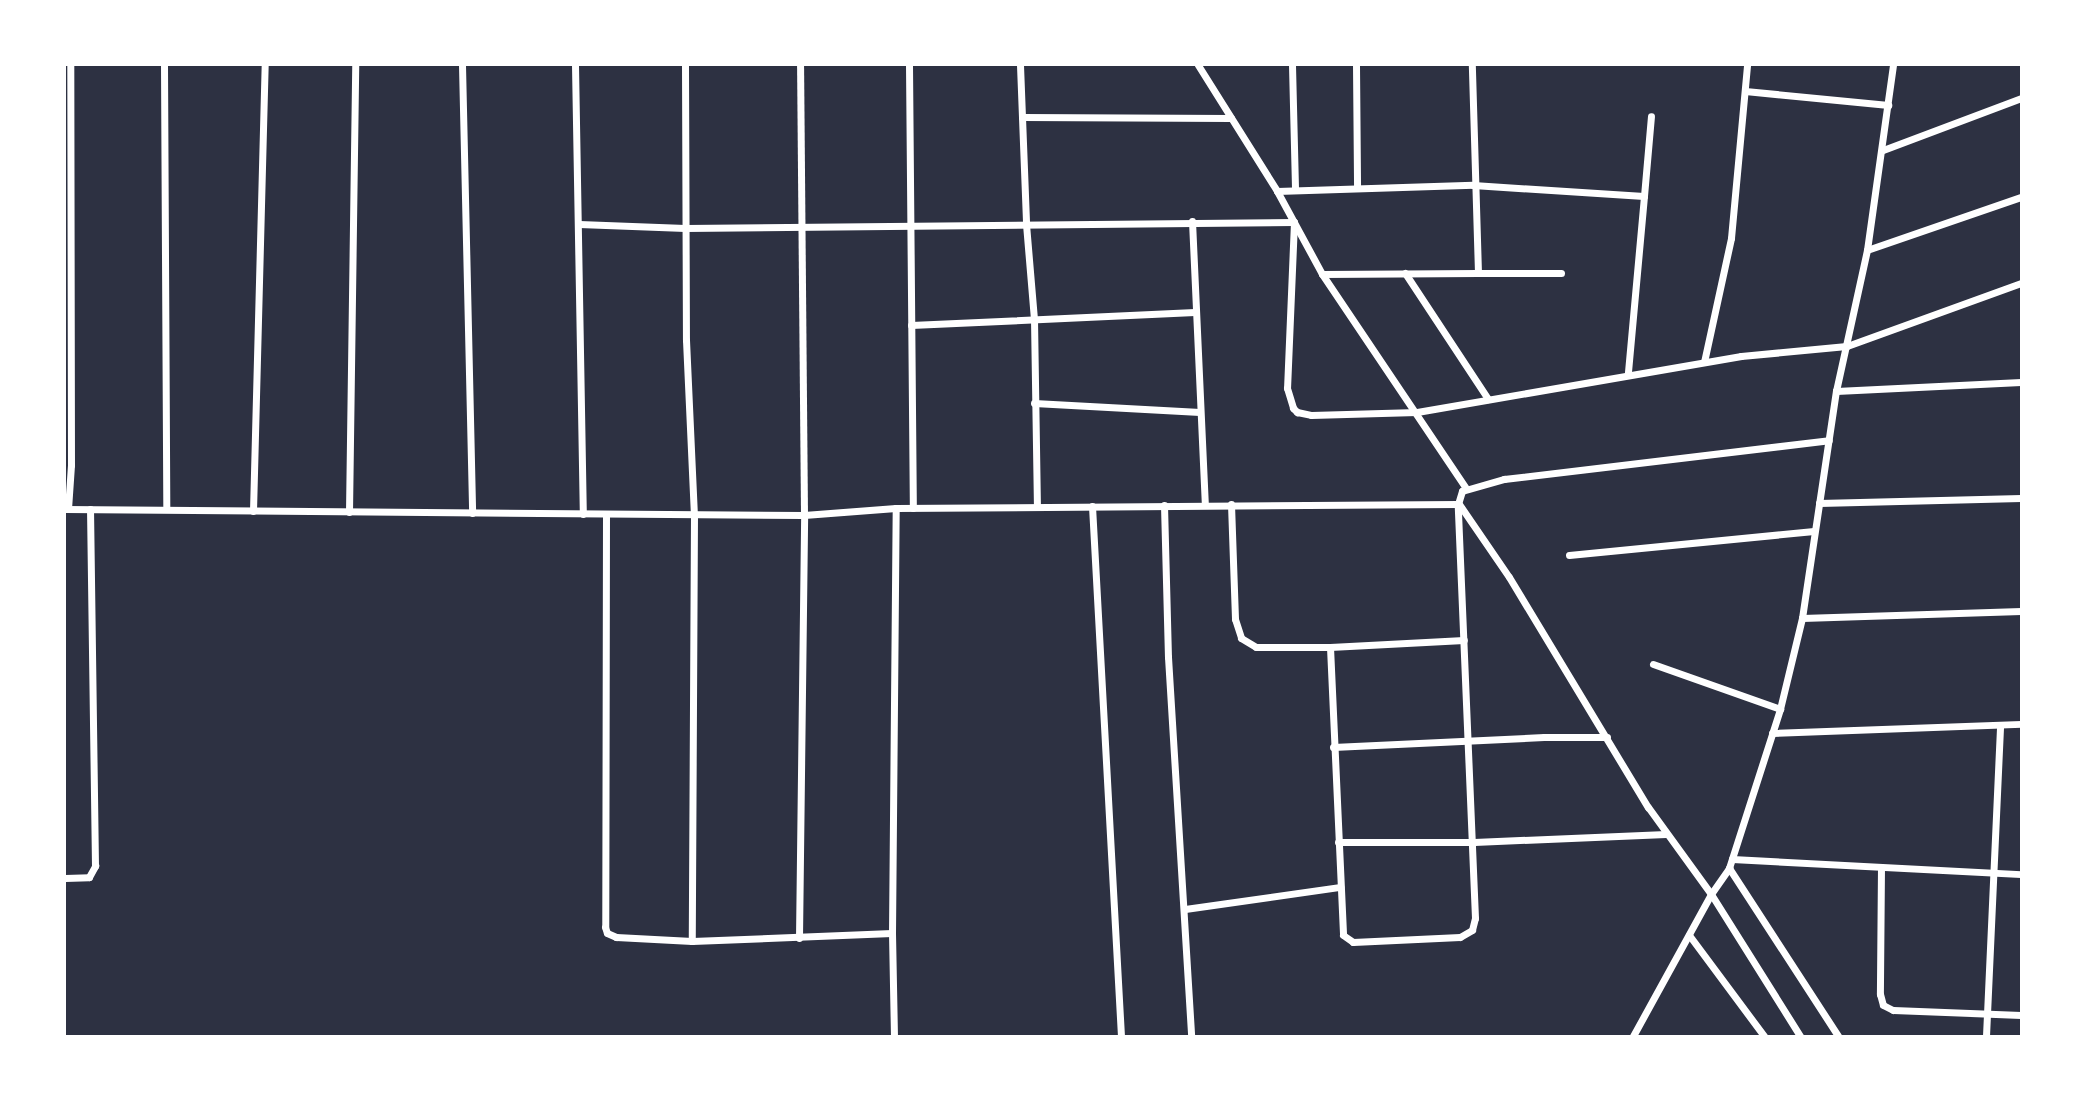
<!DOCTYPE html>
<html>
<head>
<meta charset="utf-8">
<style>
  body { margin:0 }
  #map { position:relative; width:2086px; height:1101px; overflow:hidden; background:#2d3142; font-family:"Titillium Web",sans-serif }
  div>[style] { position:absolute }
  .minor>* { height:7px; margin:-3.5px; padding:0 3.5px; transform-origin:3.5px; border-radius:3.5px; background:#fff }
  span { translate:-50% -50%; white-space:nowrap; text-align:center; line-height:1.15; -webkit-text-stroke:7px #fff; paint-order:stroke }
  .frame { position:absolute; inset:0; border:66px solid #fff; pointer-events:none }
</style>
</head>
<body>
<div id="map">
  <div class="minor">
    <i style="left:164px;top:65px;width:443px;rotate:89.7deg"></i>
    <i style="left:462px;top:65px;width:448px;rotate:88.7deg"></i>
    <i style="left:575px;top:65px;width:449px;rotate:89deg"></i>
    <i style="left:685px;top:65px;width:275px;rotate:89.8deg"></i>
    <i style="left:686px;top:340px;width:175px;rotate:87.4deg"></i>
    <i style="left:694px;top:515px;width:426px;rotate:90.3deg"></i>
    <i style="left:909px;top:65px;width:443px;rotate:89.5deg"></i>
    <i style="left:1020px;top:65px;width:159px;rotate:87.8deg"></i>
    <i style="left:1026px;top:224px;width:95px;rotate:85.2deg"></i>
    <i style="left:1034px;top:319px;width:188px;rotate:89.1deg"></i>
    <i style="left:1198px;top:65px;width:149px;rotate:57.9deg"></i>
    <i style="left:1277px;top:191px;width:94px;rotate:61.5deg"></i>
    <i style="left:1322px;top:274px;width:258px;rotate:56.1deg"></i>
    <i style="left:1292px;top:65px;width:125px;rotate:88.6deg"></i>
    <i style="left:1356px;top:65px;width:121px;rotate:89.5deg"></i>
    <i style="left:1745px;top:91px;width:144px;rotate:5.6deg"></i>
    <i style="left:1022px;top:117px;width:209px;rotate:0.3deg"></i>
    <i style="left:1883px;top:150px;width:147px;rotate:-20.6deg"></i>
    <i style="left:1277px;top:191px;width:196px;rotate:-1.8deg"></i>
    <i style="left:1473px;top:185px;width:171px;rotate:3.7deg"></i>
    <i style="left:1644px;top:196px;width:178px;rotate:95.2deg"></i>
    <i style="left:1644px;top:196px;width:80px;rotate:-85deg"></i>
    <i style="left:1192px;top:221px;width:284px;rotate:87.4deg"></i>
    <i style="left:579px;top:224px;width:106px;rotate:2.2deg"></i>
    <i style="left:685px;top:228px;width:609px;rotate:-0.56deg"></i>
    <i style="left:1294px;top:222px;width:166px;rotate:92.4deg"></i>
    <i style="left:1287px;top:388px;width:21px;rotate:73deg"></i>
    <i style="left:1293px;top:408px;width:6px;rotate:45deg"></i>
    <i style="left:1297px;top:412px;width:14px;rotate:12deg"></i>
    <i style="left:1311px;top:415px;width:106px;rotate:-1.6deg"></i>
    <i style="left:1417px;top:412px;width:329px;rotate:-9.8deg"></i>
    <i style="left:1741px;top:356px;width:106px;rotate:-5.4deg"></i>
    <i style="left:1847px;top:346px;width:185px;rotate:-19.9deg"></i>
    <i style="left:1867px;top:250px;width:163px;rotate:-19deg"></i>
    <i style="left:1405px;top:273px;width:151px;rotate:56.6deg"></i>
    <i style="left:1478px;top:273px;width:83px"></i>
    <i style="left:1322px;top:274px;width:156px;rotate:-0.4deg"></i>
    <i style="left:1478px;top:273px;width:208px;rotate:-91.7deg"></i>
    <i style="left:911px;top:325px;width:284px;rotate:-2.6deg"></i>
    <i style="left:1704px;top:362px;width:127px;rotate:-77.7deg"></i>
    <i style="left:1731px;top:238px;width:174px;rotate:-84.7deg"></i>
    <i style="left:1836px;top:391px;width:185px;rotate:-2.8deg"></i>
    <i style="left:1034px;top:403px;width:166px;rotate:3.1deg"></i>
    <i style="left:1819px;top:503px;width:202px;rotate:-1.4deg"></i>
    <i style="left:1231px;top:504px;width:115px;rotate:88deg"></i>
    <i style="left:1235px;top:619px;width:20px;rotate:72deg"></i>
    <i style="left:1241px;top:638px;width:17px;rotate:31deg"></i>
    <i style="left:1256px;top:647px;width:74px"></i>
    <i style="left:1330px;top:647px;width:288px;rotate:87.4deg"></i>
    <i style="left:1343px;top:935px;width:12px;rotate:35deg"></i>
    <i style="left:1353px;top:942px;width:107px;rotate:-2.7deg"></i>
    <i style="left:1460px;top:937px;width:14px;rotate:-30deg"></i>
    <i style="left:1472px;top:930px;width:12px;rotate:-76deg"></i>
    <i style="left:1475px;top:918px;width:414px;rotate:-92.4deg"></i>
    <i style="left:1458px;top:504px;width:14px;rotate:-73deg"></i>
    <i style="left:1462px;top:491px;width:44px;rotate:-15.9deg"></i>
    <i style="left:1504px;top:479px;width:327px;rotate:-6.8deg"></i>
    <i style="left:1459px;top:504px;width:88px;rotate:55.6deg"></i>
    <i style="left:1509px;top:577px;width:269px;rotate:58.9deg"></i>
    <i style="left:1648px;top:807px;width:107px;rotate:54.1deg"></i>
    <i style="left:1711px;top:894px;width:168px;rotate:57.9deg"></i>
    <i style="left:1164px;top:505px;width:152px;rotate:88.5deg"></i>
    <i style="left:1168px;top:657px;width:380px;rotate:86.5deg"></i>
    <i style="left:1092px;top:506px;width:531px;rotate:86.87deg"></i>
    <i style="left:65px;top:509px;width:739px;rotate:0.47deg"></i>
    <i style="left:804px;top:515px;width:92px;rotate:-4.4deg"></i>
    <i style="left:896px;top:508px;width:562px;rotate:-0.41deg"></i>
    <i style="left:68px;top:509px;width:44px;rotate:-86.1deg"></i>
    <i style="left:71px;top:465px;width:400px;rotate:-90.1deg"></i>
    <i style="left:253px;top:511px;width:446px;rotate:-88.5deg"></i>
    <i style="left:349px;top:512px;width:447px;rotate:-89.2deg"></i>
    <i style="left:606px;top:514px;width:413px;rotate:90.1deg"></i>
    <i style="left:605px;top:927px;width:6px;rotate:72deg"></i>
    <i style="left:607px;top:933px;width:10px;rotate:24deg"></i>
    <i style="left:616px;top:937px;width:76px;rotate:3deg"></i>
    <i style="left:692px;top:941px;width:200px;rotate:-2.3deg"></i>
    <i style="left:892px;top:933px;width:425px;rotate:-89.5deg"></i>
    <i style="left:1569px;top:555px;width:246px;rotate:-5.6deg"></i>
    <i style="left:1802px;top:618px;width:219px;rotate:-1.8deg"></i>
    <i style="left:1330px;top:647px;width:134px;rotate:-3deg"></i>
    <i style="left:1653px;top:664px;width:135px;rotate:19.5deg"></i>
    <i style="left:1772px;top:733px;width:249px;rotate:-2.1deg"></i>
    <i style="left:1333px;top:747px;width:211px;rotate:-2.7deg"></i>
    <i style="left:1544px;top:737px;width:63px"></i>
    <i style="left:1338px;top:842px;width:136px"></i>
    <i style="left:1474px;top:842px;width:192px;rotate:-2.4deg"></i>
    <i style="left:1732px;top:859px;width:289px;rotate:3deg"></i>
    <i style="left:1881px;top:867px;width:127px;rotate:90.5deg"></i>
    <i style="left:1880px;top:994px;width:11px;rotate:75deg"></i>
    <i style="left:1883px;top:1005px;width:11px;rotate:27deg"></i>
    <i style="left:1893px;top:1010px;width:128px;rotate:2.2deg"></i>
    <i style="left:1729px;top:868px;width:200px;rotate:57deg"></i>
    <i style="left:65px;top:878px;width:24px;rotate:-2deg"></i>
    <i style="left:89px;top:877px;width:13px;rotate:-61deg"></i>
    <i style="left:95px;top:866px;width:357px;rotate:-90.8deg"></i>
    <i style="left:1185px;top:909px;width:157px;rotate:-8.1deg"></i>
    <i style="left:892px;top:933px;width:103px;rotate:88.9deg"></i>
    <i style="left:1689px;top:935px;width:126px;rotate:53.4deg"></i>
    <i style="left:799px;top:938px;width:423px;rotate:-89.3deg"></i>
    <i style="left:804px;top:515px;width:450px;rotate:-90.5deg"></i>
    <i style="left:1633px;top:1036px;width:162px;rotate:-61.2deg"></i>
    <i style="left:1711px;top:894px;width:32px;rotate:-55deg"></i>
    <i style="left:1729px;top:868px;width:167px;rotate:-72.2deg"></i>
    <i style="left:1780px;top:709px;width:94px;rotate:-76.4deg"></i>
    <i style="left:1802px;top:618px;width:230px;rotate:-81.5deg"></i>
    <i style="left:1836px;top:391px;width:144px;rotate:-77.6deg"></i>
    <i style="left:1867px;top:250px;width:187px;rotate:-82deg"></i>
    <i style="left:1986px;top:1036px;width:311px;rotate:-87.4deg"></i>
  </div>
  <div class="frame"></div>
</div>
</body>
</html>
